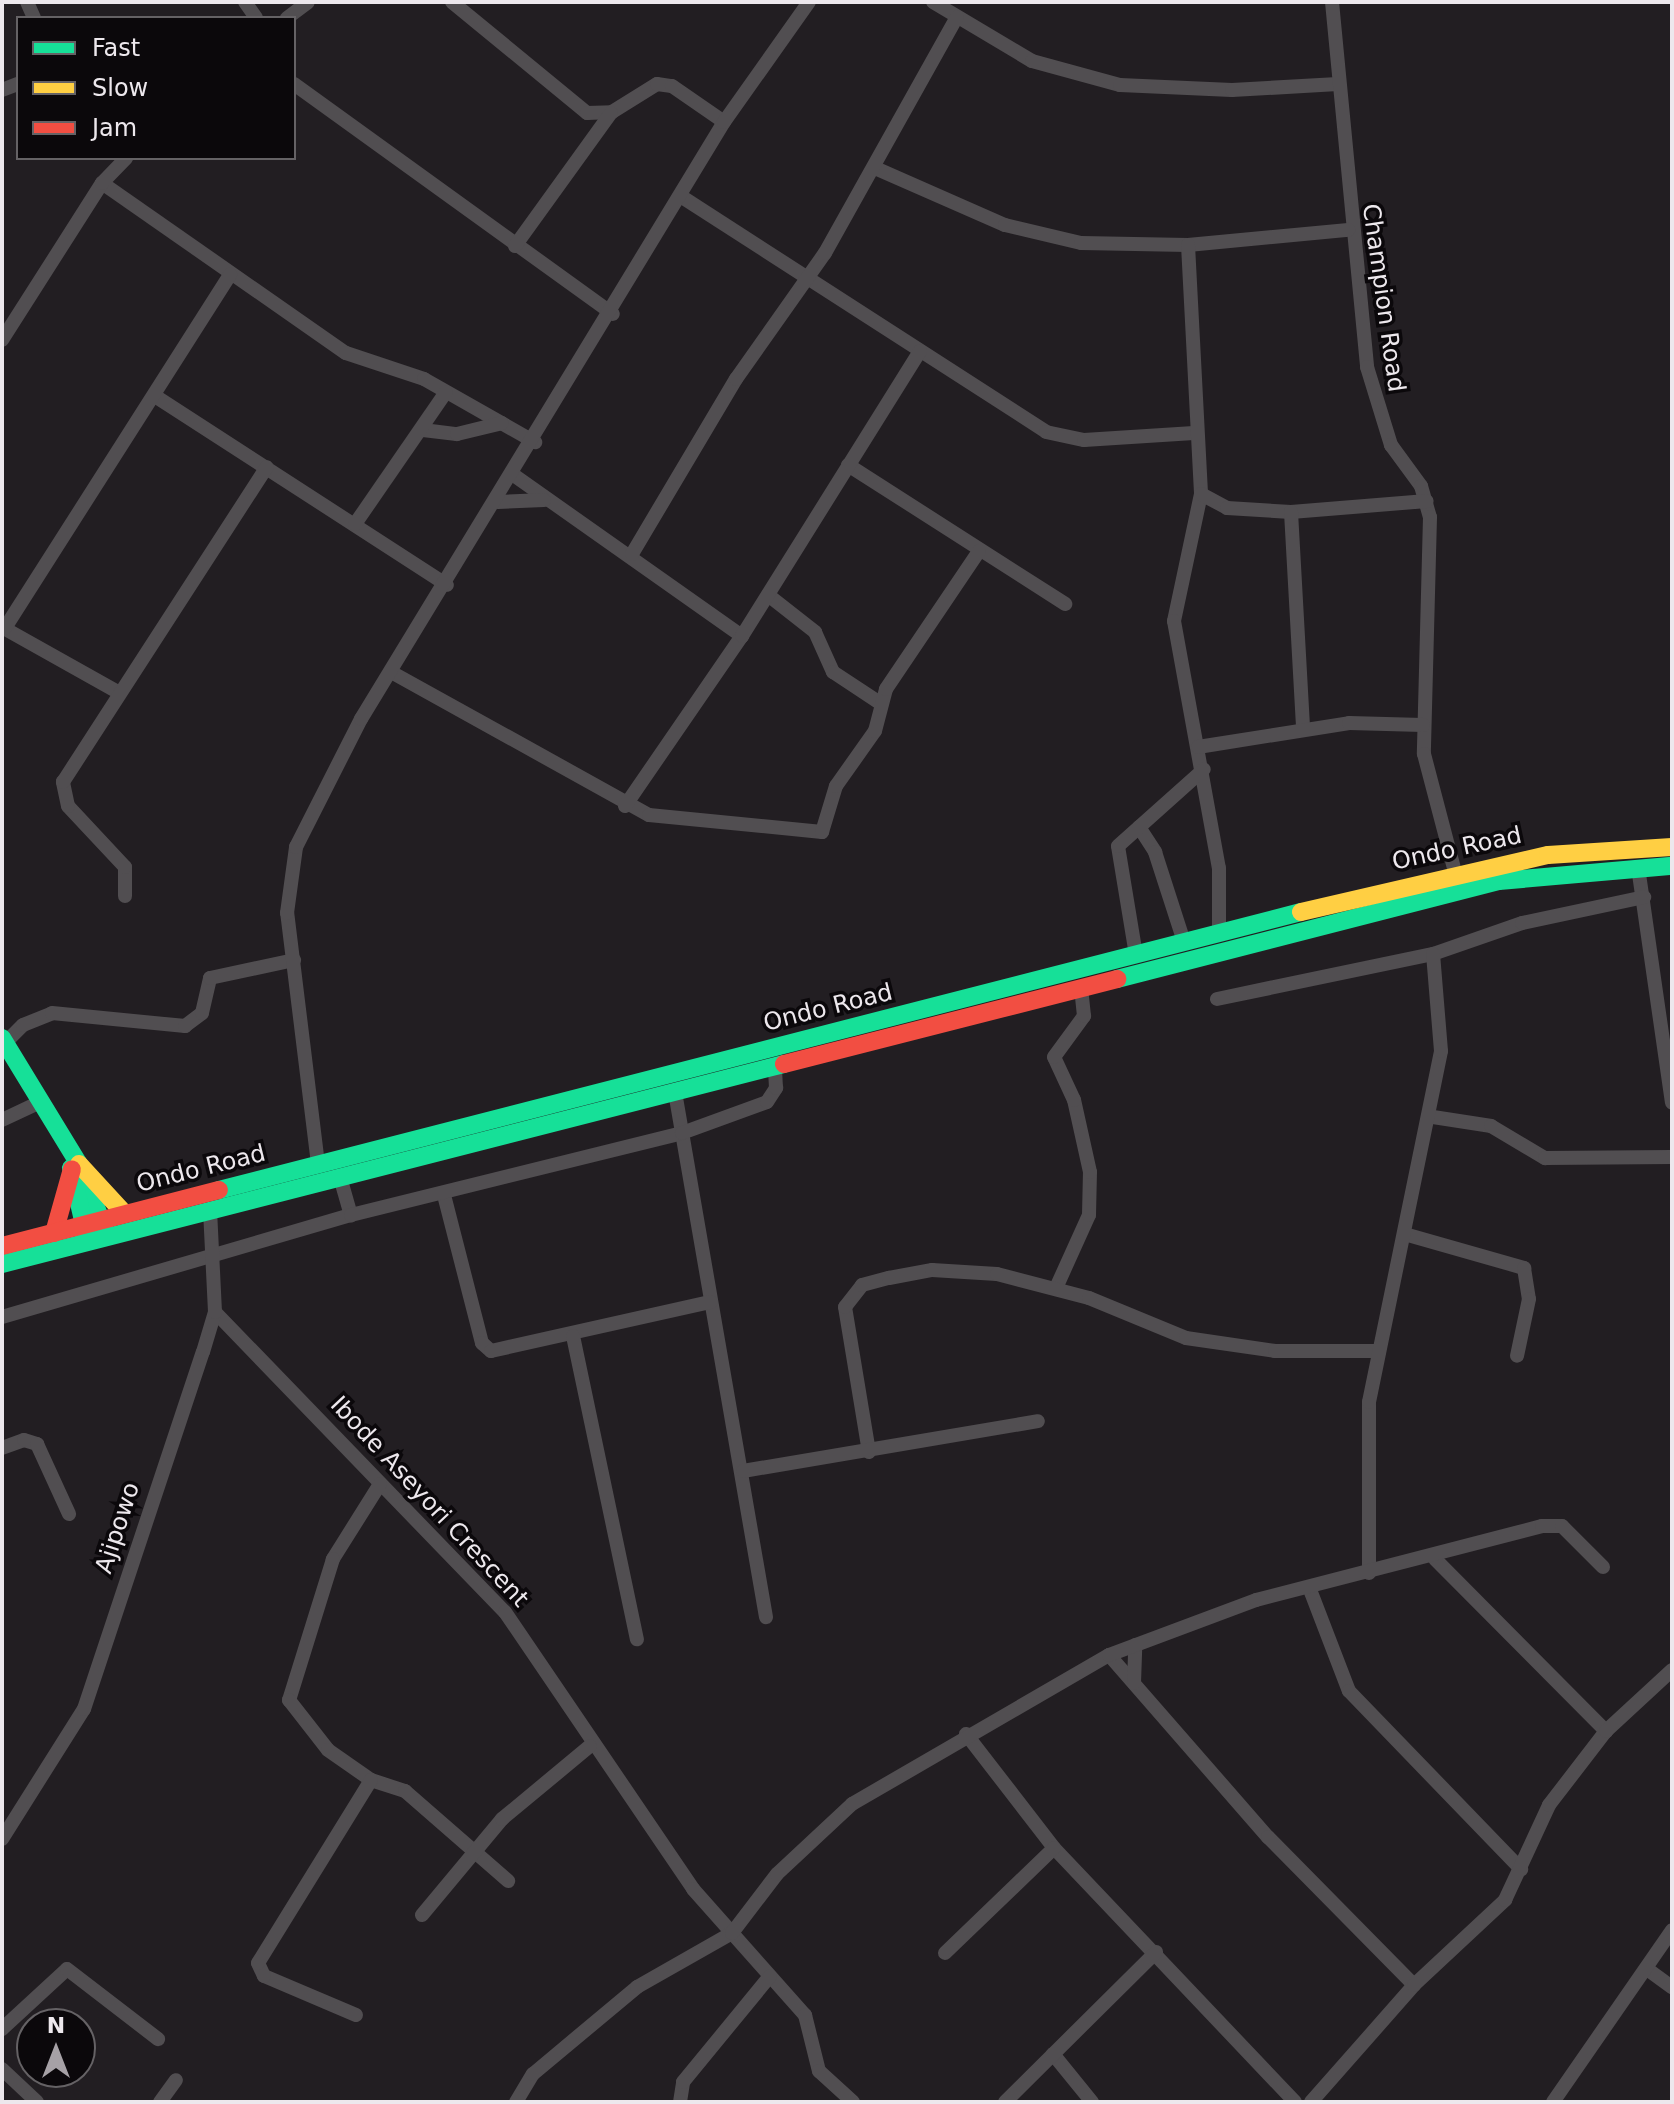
<!DOCTYPE html>
<html>
<head>
<meta charset="utf-8">
<style>
  body { margin:0 }
  #map { position:relative; width:1674px; height:2104px; overflow:hidden; background:#221e22; font-family:"DejaVu Sans",sans-serif }
  div>[style] { position:absolute }
  .street>* { height:14px; margin:-7px; padding:0 7px; transform-origin:7px; border-radius:7px; background:#514e51 }
  .fast>* { height:18px; margin:-9px; padding:0 9px; transform-origin:9px; border-radius:9px; background:#16e098 }
  .slow>* { height:18px; margin:-9px; padding:0 9px; transform-origin:9px; border-radius:9px; background:#ffcf43 }
  .jam>* { height:18px; margin:-9px; padding:0 9px; transform-origin:9px; border-radius:9px; background:#f24e42 }
  span { translate:-50% -50%; white-space:nowrap; text-align:center; line-height:1.15; -webkit-text-stroke:7px #0b080b; paint-order:stroke }
  .street-label { font-size:24px; color:#ede8ed }
  .frame { position:absolute; inset:0; border:4px solid #ede8ed; pointer-events:none }
  .legend { position:absolute; left:16px; top:16px; width:280px; height:144px; box-sizing:border-box; background:#0b080b; border:2px solid #656265; margin:0; padding:10px 14px; list-style:none; font-size:24px; color:#ede8ed }
  .legend li { display:flex; align-items:center; gap:16px; height:40px }
  .legend b { width:40px; border:2px solid #656265 }
  .north { position:absolute; left:16px; top:2008px; width:80px; height:80px; box-sizing:border-box; background:#0b080b; border:2px solid #656265; border-radius:50%; rotate:0deg; font-size:22px; font-weight:700; line-height:32px; text-align:center; color:#ede8ed }
  .north::after { content:''; display:block; margin:auto; width:28px; height:36px; background:#a6a1a6; clip-path:polygon(50% 0,100% 100%,50% 72%,0 100%) }
</style>
</head>
<body>
<div id="map">
  <div class="street">
    <i style="left:27px;top:2px;width:17px;rotate:66deg"></i>
    <i style="left:245px;top:2px;width:19px;rotate:55deg"></i>
    <i style="left:452px;top:2px;width:175px;rotate:39.4deg"></i>
    <i style="left:587px;top:113px;width:25px;rotate:-2deg"></i>
    <i style="left:612px;top:112px;width:53px;rotate:-31.9deg"></i>
    <i style="left:657px;top:84px;width:15px;rotate:8deg"></i>
    <i style="left:672px;top:86px;width:63px;rotate:34.7deg"></i>
    <i style="left:933px;top:2px;width:115px;rotate:30.8deg"></i>
    <i style="left:1032px;top:61px;width:91px;rotate:15.3deg"></i>
    <i style="left:1120px;top:85px;width:112px;rotate:2.6deg"></i>
    <i style="left:1232px;top:90px;width:106px;rotate:-3.2deg"></i>
    <i style="left:1332px;top:2px;width:367px;rotate:84.5deg"></i>
    <i style="left:1367px;top:367px;width:82px;rotate:72.9deg"></i>
    <i style="left:1391px;top:445px;width:51px;rotate:53.8deg"></i>
    <i style="left:1421px;top:486px;width:32px;rotate:74deg"></i>
    <i style="left:1430px;top:517px;width:237px;rotate:91.5deg"></i>
    <i style="left:1424px;top:754px;width:122px;rotate:75.3deg"></i>
    <i style="left:287px;top:18px;width:26px;rotate:-37deg"></i>
    <i style="left:294px;top:84px;width:393px;rotate:35.8deg"></i>
    <i style="left:2px;top:90px;width:17px;rotate:-21deg"></i>
    <i style="left:875px;top:168px;width:142px;rotate:23.7deg"></i>
    <i style="left:1005px;top:225px;width:78px;rotate:13.3deg"></i>
    <i style="left:1081px;top:243px;width:107px;rotate:1.1deg"></i>
    <i style="left:1188px;top:245px;width:161px;rotate:-5.4deg"></i>
    <i style="left:102px;top:183px;width:297px;rotate:34.9deg"></i>
    <i style="left:346px;top:353px;width:82px;rotate:18.4deg"></i>
    <i style="left:424px;top:379px;width:128px;rotate:29.6deg"></i>
    <i style="left:682px;top:197px;width:433px;rotate:32.8deg"></i>
    <i style="left:1046px;top:432px;width:39px;rotate:12deg"></i>
    <i style="left:1084px;top:440px;width:110px;rotate:-3.6deg"></i>
    <i style="left:1188px;top:245px;width:249px;rotate:87deg"></i>
    <i style="left:1201px;top:494px;width:130px;rotate:102deg"></i>
    <i style="left:1174px;top:621px;width:251px;rotate:79.7deg"></i>
    <i style="left:1219px;top:868px;width:65px;rotate:90deg"></i>
    <i style="left:515px;top:246px;width:164px;rotate:-54.2deg"></i>
    <i style="left:2px;top:340px;width:186px;rotate:-57.5deg"></i>
    <i style="left:102px;top:183px;width:35px;rotate:-46deg"></i>
    <i style="left:158px;top:398px;width:344px;rotate:32.9deg"></i>
    <i style="left:423px;top:430px;width:34px;rotate:7deg"></i>
    <i style="left:457px;top:434px;width:46px;rotate:-13.7deg"></i>
    <i style="left:848px;top:465px;width:258px;rotate:32.6deg"></i>
    <i style="left:515px;top:476px;width:278px;rotate:35.2deg"></i>
    <i style="left:1201px;top:494px;width:30px;rotate:28deg"></i>
    <i style="left:1227px;top:508px;width:64px;rotate:3.6deg"></i>
    <i style="left:1291px;top:512px;width:136px;rotate:-4.6deg"></i>
    <i style="left:498px;top:502px;width:46px;rotate:-2.5deg"></i>
    <i style="left:1291px;top:512px;width:215px;rotate:86.8deg"></i>
    <i style="left:355px;top:524px;width:160px;rotate:-55.4deg"></i>
    <i style="left:632px;top:554px;width:204px;rotate:-59.3deg"></i>
    <i style="left:736px;top:379px;width:154px;rotate:-54.8deg"></i>
    <i style="left:825px;top:253px;width:270px;rotate:-60.8deg"></i>
    <i style="left:768px;top:595px;width:60px;rotate:38.2deg"></i>
    <i style="left:815px;top:632px;width:44px;rotate:65.8deg"></i>
    <i style="left:833px;top:672px;width:56px;rotate:33.4deg"></i>
    <i style="left:2px;top:627px;width:131px;rotate:29.3deg"></i>
    <i style="left:5px;top:628px;width:419px;rotate:-57.5deg"></i>
    <i style="left:391px;top:672px;width:295px;rotate:29deg"></i>
    <i style="left:649px;top:815px;width:174px;rotate:5.6deg"></i>
    <i style="left:822px;top:832px;width:48px;rotate:-73.1deg"></i>
    <i style="left:836px;top:786px;width:67px;rotate:-54.7deg"></i>
    <i style="left:875px;top:731px;width:43px;rotate:-75.3deg"></i>
    <i style="left:886px;top:689px;width:166px;rotate:-56deg"></i>
    <i style="left:1198px;top:747px;width:153px;rotate:-9deg"></i>
    <i style="left:1349px;top:723px;width:74px;rotate:1.5deg"></i>
    <i style="left:625px;top:806px;width:206px;rotate:-55.5deg"></i>
    <i style="left:742px;top:636px;width:336px;rotate:-58deg"></i>
    <i style="left:1139px;top:827px;width:30px;rotate:57deg"></i>
    <i style="left:1155px;top:852px;width:95px;rotate:72.1deg"></i>
    <i style="left:1638px;top:867px;width:238px;rotate:81.8deg"></i>
    <i style="left:125px;top:896px;width:29px;rotate:-90deg"></i>
    <i style="left:125px;top:867px;width:83px;rotate:-133.1deg"></i>
    <i style="left:68px;top:806px;width:25px;rotate:-102deg"></i>
    <i style="left:63px;top:782px;width:375px;rotate:-57.1deg"></i>
    <i style="left:1136px;top:955px;width:110px;rotate:-99.4deg"></i>
    <i style="left:1118px;top:846px;width:115px;rotate:-41.8deg"></i>
    <i style="left:1217px;top:999px;width:221px;rotate:-11.8deg"></i>
    <i style="left:1433px;top:954px;width:94px;rotate:-19.2deg"></i>
    <i style="left:1522px;top:923px;width:125px;rotate:-12deg"></i>
    <i style="left:5px;top:1043px;width:25px;rotate:-45deg"></i>
    <i style="left:23px;top:1025px;width:31px;rotate:-22deg"></i>
    <i style="left:52px;top:1013px;width:134px;rotate:5.6deg"></i>
    <i style="left:185px;top:1026px;width:21px;rotate:-37deg"></i>
    <i style="left:202px;top:1013px;width:36px;rotate:-77deg"></i>
    <i style="left:210px;top:978px;width:86px;rotate:-12.1deg"></i>
    <i style="left:675px;top:1092px;width:533px;rotate:80.17deg"></i>
    <i style="left:1433px;top:1117px;width:59px;rotate:8.8deg"></i>
    <i style="left:1491px;top:1126px;width:63px;rotate:30.7deg"></i>
    <i style="left:1545px;top:1158px;width:127px;rotate:-0.5deg"></i>
    <i style="left:2px;top:1120px;width:42px;rotate:-25.3deg"></i>
    <i style="left:318px;top:1164px;width:253px;rotate:-97deg"></i>
    <i style="left:287px;top:913px;width:67px;rotate:-82.2deg"></i>
    <i style="left:296px;top:847px;width:144px;rotate:-63.1deg"></i>
    <i style="left:361px;top:719px;width:699px;rotate:-58.7deg"></i>
    <i style="left:724px;top:122px;width:147px;rotate:-54.7deg"></i>
    <i style="left:340px;top:1177px;width:40px;rotate:74deg"></i>
    <i style="left:444px;top:1195px;width:153px;rotate:75.6deg"></i>
    <i style="left:482px;top:1343px;width:12px;rotate:42deg"></i>
    <i style="left:491px;top:1351px;width:225px;rotate:-12.6deg"></i>
    <i style="left:1408px;top:1235px;width:121px;rotate:15.9deg"></i>
    <i style="left:1524px;top:1268px;width:31px;rotate:81deg"></i>
    <i style="left:1529px;top:1299px;width:58px;rotate:101.9deg"></i>
    <i style="left:1056px;top:1288px;width:80px;rotate:-65.7deg"></i>
    <i style="left:1089px;top:1215px;width:43px;rotate:-88.7deg"></i>
    <i style="left:1090px;top:1172px;width:74px;rotate:-102.5deg"></i>
    <i style="left:1074px;top:1100px;width:47px;rotate:-114.9deg"></i>
    <i style="left:1054px;top:1057px;width:51px;rotate:-53.8deg"></i>
    <i style="left:1084px;top:1016px;width:29px;rotate:-96deg"></i>
    <i style="left:215px;top:1312px;width:417px;rotate:46deg"></i>
    <i style="left:505px;top:1612px;width:335px;rotate:55.8deg"></i>
    <i style="left:693px;top:1889px;width:169px;rotate:48.4deg"></i>
    <i style="left:805px;top:2015px;width:58px;rotate:76deg"></i>
    <i style="left:819px;top:2071px;width:46px;rotate:42.4deg"></i>
    <i style="left:2px;top:1317px;width:364px;rotate:-16.3deg"></i>
    <i style="left:351px;top:1215px;width:341px;rotate:-13.9deg"></i>
    <i style="left:682px;top:1133px;width:90px;rotate:-20deg"></i>
    <i style="left:767px;top:1102px;width:17px;rotate:-57deg"></i>
    <i style="left:776px;top:1088px;width:22px;rotate:-93deg"></i>
    <i style="left:573px;top:1336px;width:310px;rotate:78.1deg"></i>
    <i style="left:2px;top:1448px;width:23px;rotate:-20deg"></i>
    <i style="left:24px;top:1440px;width:14px;rotate:17deg"></i>
    <i style="left:37px;top:1444px;width:77px;rotate:65.4deg"></i>
    <i style="left:869px;top:1452px;width:147px;rotate:-99.4deg"></i>
    <i style="left:845px;top:1307px;width:28px;rotate:-52deg"></i>
    <i style="left:862px;top:1285px;width:28px;rotate:-15deg"></i>
    <i style="left:889px;top:1278px;width:44px;rotate:-10.5deg"></i>
    <i style="left:932px;top:1270px;width:65px;rotate:3.5deg"></i>
    <i style="left:997px;top:1274px;width:95px;rotate:14.6deg"></i>
    <i style="left:1089px;top:1298px;width:105px;rotate:22.4deg"></i>
    <i style="left:1186px;top:1338px;width:90px;rotate:8.3deg"></i>
    <i style="left:1275px;top:1351px;width:103px"></i>
    <i style="left:743px;top:1471px;width:299px;rotate:-9.6deg"></i>
    <i style="left:380px;top:1484px;width:89px;rotate:122.1deg"></i>
    <i style="left:333px;top:1559px;width:148px;rotate:107.3deg"></i>
    <i style="left:289px;top:1700px;width:63px;rotate:52deg"></i>
    <i style="left:328px;top:1750px;width:52px;rotate:34.9deg"></i>
    <i style="left:371px;top:1780px;width:36px;rotate:18deg"></i>
    <i style="left:405px;top:1791px;width:137px;rotate:41.1deg"></i>
    <i style="left:1435px;top:1559px;width:243px;rotate:45.2deg"></i>
    <i style="left:1369px;top:1573px;width:171px;rotate:-90deg"></i>
    <i style="left:1369px;top:1402px;width:358px;rotate:-78.4deg"></i>
    <i style="left:1441px;top:1051px;width:97px;rotate:-94.7deg"></i>
    <i style="left:1309px;top:1587px;width:111px;rotate:69deg"></i>
    <i style="left:1349px;top:1691px;width:248px;rotate:46deg"></i>
    <i style="left:1109px;top:1655px;width:242px;rotate:48.9deg"></i>
    <i style="left:1268px;top:1837px;width:208px;rotate:45.4deg"></i>
    <i style="left:1134px;top:1683px;width:38px;rotate:-88deg"></i>
    <i style="left:966px;top:1734px;width:144px;rotate:52.3deg"></i>
    <i style="left:1054px;top:1848px;width:350px;rotate:46.5deg"></i>
    <i style="left:2px;top:1839px;width:154px;rotate:-57.8deg"></i>
    <i style="left:84px;top:1709px;width:376px;rotate:-71.6deg"></i>
    <i style="left:203px;top:1352px;width:42px;rotate:-73.3deg"></i>
    <i style="left:215px;top:1312px;width:101px;rotate:-92.8deg"></i>
    <i style="left:422px;top:1915px;width:125px;rotate:-50.2deg"></i>
    <i style="left:502px;top:1819px;width:114px;rotate:-39.7deg"></i>
    <i style="left:945px;top:1953px;width:151px;rotate:-43.9deg"></i>
    <i style="left:1647px;top:1969px;width:31px;rotate:36deg"></i>
    <i style="left:356px;top:2015px;width:100px;rotate:-157deg"></i>
    <i style="left:264px;top:1976px;width:14px;rotate:-115deg"></i>
    <i style="left:258px;top:1963px;width:215px;rotate:-58.3deg"></i>
    <i style="left:2px;top:2029px;width:88px;rotate:-42.7deg"></i>
    <i style="left:67px;top:1969px;width:115px;rotate:37.6deg"></i>
    <i style="left:1053px;top:2054px;width:62px;rotate:50.9deg"></i>
    <i style="left:2px;top:2069px;width:48px;rotate:43.3deg"></i>
    <i style="left:160px;top:2102px;width:27px;rotate:-54deg"></i>
    <i style="left:516px;top:2102px;width:33px;rotate:-59deg"></i>
    <i style="left:533px;top:2074px;width:136px;rotate:-39.9deg"></i>
    <i style="left:637px;top:1987px;width:109px;rotate:-29.6deg"></i>
    <i style="left:732px;top:1933px;width:74px;rotate:-52.7deg"></i>
    <i style="left:777px;top:1874px;width:103px;rotate:-43deg"></i>
    <i style="left:852px;top:1804px;width:297px;rotate:-30.1deg"></i>
    <i style="left:1109px;top:1655px;width:157px;rotate:-20.5deg"></i>
    <i style="left:1256px;top:1600px;width:295px;rotate:-14.5deg"></i>
    <i style="left:1542px;top:1526px;width:20px"></i>
    <i style="left:1562px;top:1526px;width:58px;rotate:45deg"></i>
    <i style="left:680px;top:2102px;width:20px;rotate:-81deg"></i>
    <i style="left:683px;top:2082px;width:137px;rotate:-50.6deg"></i>
    <i style="left:1005px;top:2102px;width:213px;rotate:-44.8deg"></i>
    <i style="left:1311px;top:2102px;width:156px;rotate:-48.6deg"></i>
    <i style="left:1414px;top:1985px;width:125px;rotate:-43deg"></i>
    <i style="left:1505px;top:1900px;width:105px;rotate:-65.1deg"></i>
    <i style="left:1549px;top:1805px;width:93px;rotate:-52.4deg"></i>
    <i style="left:1606px;top:1731px;width:90px;rotate:-42.7deg"></i>
    <i style="left:1553px;top:2102px;width:209px;rotate:-55.3deg"></i>
  </div>
  <div class="fast">
    <i style="left:1117px;top:979px;width:394px;rotate:-14.4deg"></i>
    <i style="left:1499px;top:881px;width:174px;rotate:-5deg"></i>
    <i style="left:2px;top:1038px;width:148px;rotate:58.6deg"></i>
    <i style="left:79px;top:1164px;width:76px;rotate:68.5deg"></i>
    <i style="left:71px;top:1168px;width:72px;rotate:77.1deg"></i>
    <i style="left:219px;top:1190px;width:1117px;rotate:-14.41deg"></i>
    <i style="left:2px;top:1264px;width:807px;rotate:-14.35deg"></i>
  </div>
  <div class="slow">
    <i style="left:1301px;top:912px;width:253px;rotate:-13deg"></i>
    <i style="left:1548px;top:855px;width:124px;rotate:-3.7deg"></i>
    <i style="left:79px;top:1164px;width:67px;rotate:47.4deg"></i>
  </div>
  <div class="jam">
    <i style="left:784px;top:1064px;width:344px;rotate:-14.3deg"></i>
    <i style="left:54px;top:1233px;width:66px;rotate:-74.3deg"></i>
    <i style="left:2px;top:1246px;width:224px;rotate:-14.5deg"></i>
  </div>
  <div class="street-label">
    <span style="left:1383px;top:298px;rotate:82deg">Champion Road</span>
    <span style="left:1457px;top:849px;rotate:-12deg">Ondo Road</span>
    <span style="left:828px;top:1008px;rotate:-14deg">Ondo Road</span>
    <span style="left:201px;top:1169px;rotate:-14deg">Ondo Road</span>
    <span style="left:429px;top:1502px;rotate:47deg">Ibode Aseyori Crescent</span>
    <span style="left:118px;top:1528px;rotate:-72deg">Ajipowo</span>
  </div>
  <div class="frame"></div>
  <ul class="legend">
  <li><b style="height:10px;background:#16e098"></b>Fast</li>
  <li><b style="height:10px;background:#ffcf43"></b>Slow</li>
  <li><b style="height:10px;background:#f24e42"></b>Jam</li>
  </ul>
  <div class="north">N</div>
</div>
</body>
</html>
